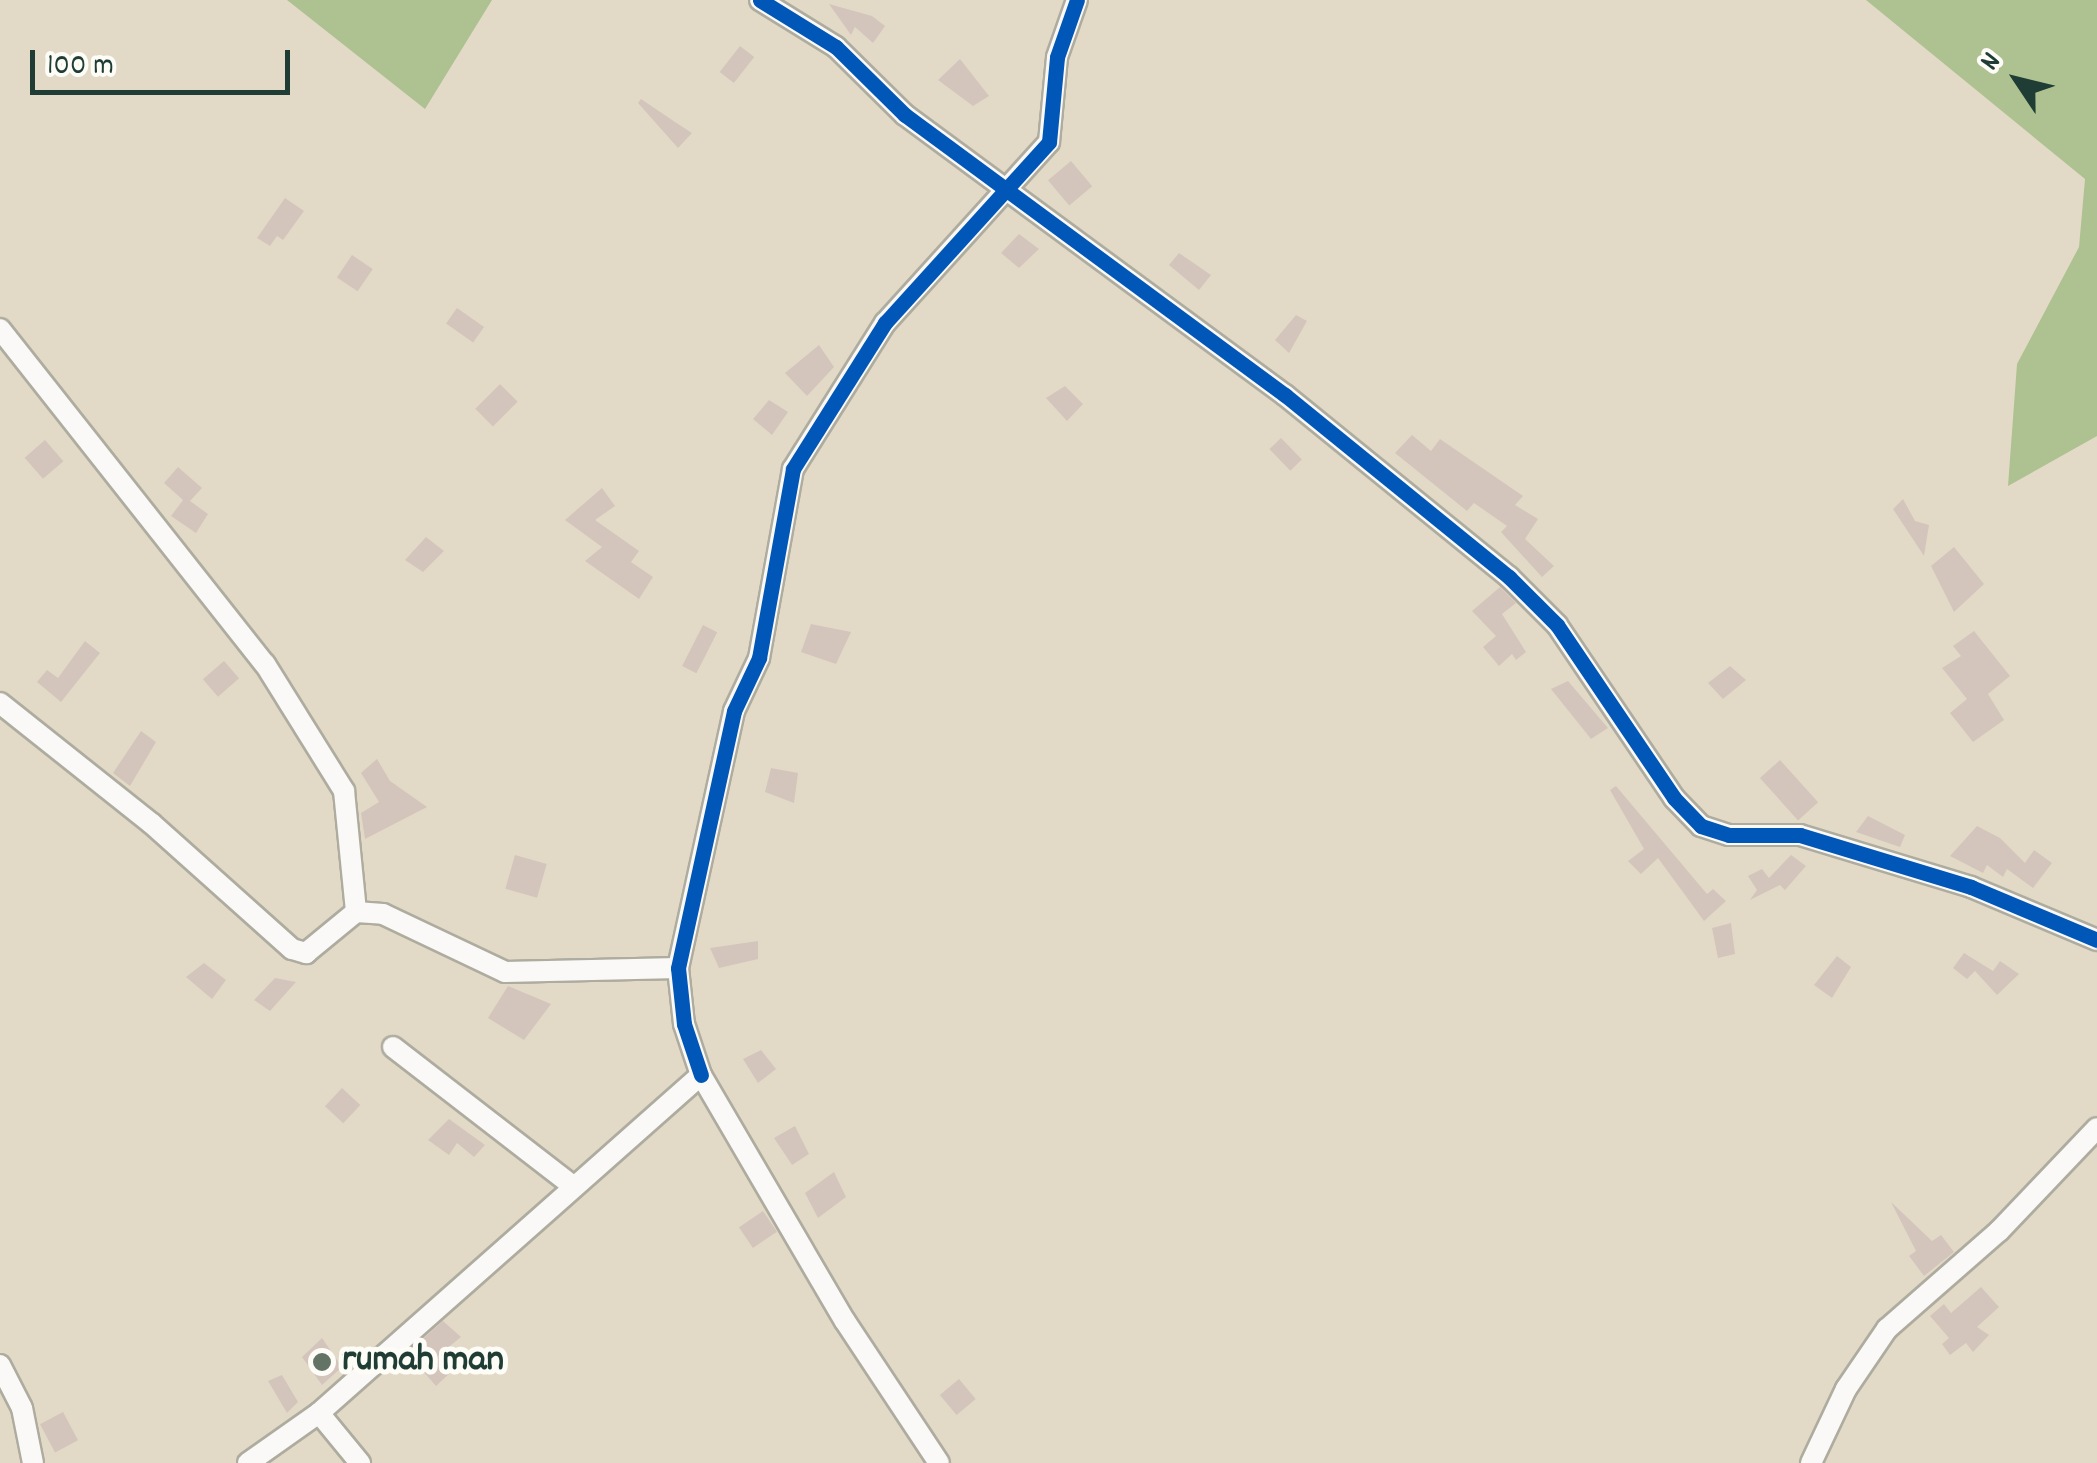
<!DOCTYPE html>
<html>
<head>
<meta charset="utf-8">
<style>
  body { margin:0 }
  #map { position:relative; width:2097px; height:1463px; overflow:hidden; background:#e2dac7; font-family:Dekko,sans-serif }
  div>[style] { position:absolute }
  .forest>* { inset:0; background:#aec190 }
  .building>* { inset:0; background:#d3c5bc; transform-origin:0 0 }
  .roads { filter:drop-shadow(2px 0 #aeac9f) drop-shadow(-2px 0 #aeac9f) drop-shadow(0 2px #aeac9f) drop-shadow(0 -2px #aeac9f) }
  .minor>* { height:20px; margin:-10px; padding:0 10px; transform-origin:10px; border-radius:10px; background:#fbf9f7 }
  .cycleway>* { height:15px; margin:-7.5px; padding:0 7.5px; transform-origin:7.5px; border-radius:7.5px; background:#0057b8 }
  .dots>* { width:28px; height:28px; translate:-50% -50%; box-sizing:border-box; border:5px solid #fdfcf7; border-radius:50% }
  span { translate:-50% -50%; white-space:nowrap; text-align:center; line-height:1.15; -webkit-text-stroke:10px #fdfcf7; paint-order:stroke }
  .poi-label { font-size:38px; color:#1f3d34; font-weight:700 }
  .left { translate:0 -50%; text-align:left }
  .north { position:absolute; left:1967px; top:30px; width:100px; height:100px; -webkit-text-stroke:8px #fdfcf7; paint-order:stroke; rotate:305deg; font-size:28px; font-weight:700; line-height:40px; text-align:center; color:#1f3d34 }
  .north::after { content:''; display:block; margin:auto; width:35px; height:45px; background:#1f3d34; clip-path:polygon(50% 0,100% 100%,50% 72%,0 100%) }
  .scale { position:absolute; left:30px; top:50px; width:260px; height:45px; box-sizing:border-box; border:5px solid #1f3d34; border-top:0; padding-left:12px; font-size:30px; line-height:35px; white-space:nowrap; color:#1f3d34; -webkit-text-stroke:8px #fdfcf7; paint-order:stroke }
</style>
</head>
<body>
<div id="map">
  <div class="forest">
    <i style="clip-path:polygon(287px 0,492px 0,425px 109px)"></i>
    <i style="clip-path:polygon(1866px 0,2097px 0,2097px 436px,2008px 486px,2017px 364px,2079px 247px,2085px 179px)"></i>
  </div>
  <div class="building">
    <i style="clip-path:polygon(829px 4px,872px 16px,885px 26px,873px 43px,855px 27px,851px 35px)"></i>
    <i style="left:740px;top:46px;width:18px;height:33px;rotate:38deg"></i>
    <i style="clip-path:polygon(960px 59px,989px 96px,973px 106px,938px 80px)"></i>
    <i style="clip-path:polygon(641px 99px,675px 122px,692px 133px,678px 148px,638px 103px)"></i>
    <i style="left:1071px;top:161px;width:33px;height:30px;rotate:50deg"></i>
    <i style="clip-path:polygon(285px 198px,304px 211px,283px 240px,277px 236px,270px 246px,257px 238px)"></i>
    <i style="clip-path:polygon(1019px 234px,1039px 249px,1019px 268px,1001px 253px)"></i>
    <i style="clip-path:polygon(1179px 253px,1211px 275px,1199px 290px,1169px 265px)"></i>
    <i style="left:352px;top:255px;width:25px;height:27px;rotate:34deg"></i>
    <i style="left:457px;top:308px;width:33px;height:19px;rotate:35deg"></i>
    <i style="clip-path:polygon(1296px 315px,1307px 321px,1289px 353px,1275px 340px)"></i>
    <i style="clip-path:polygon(819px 345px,834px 367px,807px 396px,785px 373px)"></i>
    <i style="left:500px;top:384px;width:25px;height:35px;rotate:45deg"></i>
    <i style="clip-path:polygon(1065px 386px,1083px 404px,1067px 421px,1046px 398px)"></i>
    <i style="clip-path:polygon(769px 400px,788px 412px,772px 435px,753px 419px)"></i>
    <i style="clip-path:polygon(1412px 435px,1431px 451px,1440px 439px,1523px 496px,1515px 505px,1538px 519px,1525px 539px,1554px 566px,1542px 577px,1501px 532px,1507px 526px,1474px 503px,1467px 511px,1395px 453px)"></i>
    <i style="left:1281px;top:438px;width:30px;height:16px;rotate:46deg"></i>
    <i style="left:45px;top:440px;width:28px;height:27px;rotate:49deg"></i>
    <i style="clip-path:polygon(178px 467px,202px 488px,190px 501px,208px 514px,196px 533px,171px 516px,183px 500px,164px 483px)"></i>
    <i style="clip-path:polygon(602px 488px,615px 506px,595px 520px,639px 551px,631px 562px,653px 577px,639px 599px,585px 561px,602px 547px,565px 520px)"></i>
    <i style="clip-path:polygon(1903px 499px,1915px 521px,1929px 525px,1924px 556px,1893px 509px)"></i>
    <i style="clip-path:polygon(426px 537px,444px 551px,423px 572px,405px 560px)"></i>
    <i style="clip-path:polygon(1954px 547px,1984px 584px,1954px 612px,1931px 566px)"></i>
    <i style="clip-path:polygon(1500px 587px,1516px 603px,1502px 614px,1526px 652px,1516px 660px,1512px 654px,1499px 666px,1483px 647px,1496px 636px,1472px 611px)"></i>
    <i style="clip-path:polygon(811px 624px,851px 632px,836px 664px,801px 652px)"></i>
    <i style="left:703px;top:625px;width:16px;height:46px;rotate:27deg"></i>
    <i style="clip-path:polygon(1974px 631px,2010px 676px,1988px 694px,2004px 720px,1973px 742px,1950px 713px,1967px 699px,1942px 668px,1961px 656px,1953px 646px)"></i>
    <i style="clip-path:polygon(85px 641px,100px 653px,61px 702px,37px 682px,47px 670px,58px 678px)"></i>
    <i style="left:224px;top:661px;width:23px;height:28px;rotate:49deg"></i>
    <i style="clip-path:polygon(1730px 666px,1746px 680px,1723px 699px,1708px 683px)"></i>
    <i style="clip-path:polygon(1568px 681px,1608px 728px,1591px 739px,1551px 689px)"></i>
    <i style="clip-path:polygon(141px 731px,156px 742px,130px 786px,113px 773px)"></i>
    <i style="clip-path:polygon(377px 759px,390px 781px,427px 807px,365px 839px,361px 813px,379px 802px,361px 773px)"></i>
    <i style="left:1780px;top:760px;width:57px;height:27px;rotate:48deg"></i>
    <i style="clip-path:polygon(771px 768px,798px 773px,794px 803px,765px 792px)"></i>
    <i style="clip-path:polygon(1616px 786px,1707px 894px,1713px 889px,1726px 901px,1704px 921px,1658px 858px,1641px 874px,1628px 861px,1644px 849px,1610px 790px)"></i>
    <i style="clip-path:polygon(1868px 816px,1905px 835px,1900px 847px,1856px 832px)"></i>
    <i style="clip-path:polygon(1977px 826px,2000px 838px,2025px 863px,2034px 850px,2052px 863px,2033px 888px,2007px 869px,2003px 877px,1987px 865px,1983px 873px,1950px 856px)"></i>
    <i style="left:515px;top:855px;width:33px;height:35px;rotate:16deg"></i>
    <i style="clip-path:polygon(1791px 855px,1806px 866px,1785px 890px,1780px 885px,1750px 900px,1757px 890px,1748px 876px,1762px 869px,1769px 878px)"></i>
    <i style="clip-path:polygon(1731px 923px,1735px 954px,1718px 958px,1712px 928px)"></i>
    <i style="clip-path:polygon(758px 941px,758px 959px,719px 968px,710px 948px)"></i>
    <i style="clip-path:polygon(1964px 953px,1993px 971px,2000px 961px,2019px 974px,1997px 995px,1975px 971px,1967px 979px,1953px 968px)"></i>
    <i style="clip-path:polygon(1837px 956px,1851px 967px,1832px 998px,1814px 985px)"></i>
    <i style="clip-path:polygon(204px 963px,226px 980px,212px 999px,186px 977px)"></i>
    <i style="clip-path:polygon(275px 978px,296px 982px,270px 1011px,254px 1000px)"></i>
    <i style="clip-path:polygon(508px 986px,551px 1004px,524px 1040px,488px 1018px)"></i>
    <i style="clip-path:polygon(761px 1050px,776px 1069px,758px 1083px,743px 1059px)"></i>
    <i style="left:342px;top:1088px;width:25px;height:25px;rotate:43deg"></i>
    <i style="clip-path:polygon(449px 1119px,485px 1145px,474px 1157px,457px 1143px,449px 1155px,428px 1140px)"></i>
    <i style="clip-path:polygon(795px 1126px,809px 1154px,792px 1165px,774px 1138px)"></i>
    <i style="clip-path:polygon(834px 1172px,846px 1197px,818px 1218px,805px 1193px)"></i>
    <i style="clip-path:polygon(1891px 1202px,1932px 1241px,1941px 1235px,1954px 1252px,1924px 1276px,1909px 1256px,1916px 1251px)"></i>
    <i style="left:763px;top:1211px;width:25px;height:29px;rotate:56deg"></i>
    <i style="clip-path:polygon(1981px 1287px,1999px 1307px,1977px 1327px,1989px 1335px,1973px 1352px,1966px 1343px,1950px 1355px,1942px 1344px,1949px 1338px,1930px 1316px,1944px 1304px,1951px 1313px)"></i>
    <i style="clip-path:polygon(443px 1321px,461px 1337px,439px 1355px,450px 1373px,436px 1386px,407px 1353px)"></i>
    <i style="clip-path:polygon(322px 1338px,342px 1367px,322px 1385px,302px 1357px)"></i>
    <i style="clip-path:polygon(282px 1375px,298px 1402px,287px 1413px,268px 1381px)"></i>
    <i style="left:959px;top:1379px;width:26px;height:25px;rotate:50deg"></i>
    <i style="left:63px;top:1412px;width:32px;height:26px;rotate:62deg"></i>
  </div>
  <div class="roads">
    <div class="minor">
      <i style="left:760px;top:0;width:89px;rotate:31.7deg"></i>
      <i style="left:836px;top:47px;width:97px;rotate:44.6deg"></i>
      <i style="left:905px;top:115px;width:472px;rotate:36.4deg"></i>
      <i style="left:1285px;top:395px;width:289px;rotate:39.1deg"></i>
      <i style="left:1509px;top:577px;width:68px;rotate:45deg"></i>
      <i style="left:1557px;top:625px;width:209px;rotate:55.9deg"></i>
      <i style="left:1674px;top:798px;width:39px;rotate:46deg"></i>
      <i style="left:1701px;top:826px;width:29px;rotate:18deg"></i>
      <i style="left:1729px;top:835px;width:71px"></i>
      <i style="left:1800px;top:835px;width:179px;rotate:16.9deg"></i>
      <i style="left:1971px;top:887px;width:137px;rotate:22.8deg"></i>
      <i style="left:0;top:329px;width:427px;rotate:51.7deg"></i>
      <i style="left:265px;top:664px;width:150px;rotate:58.1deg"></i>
      <i style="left:344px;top:791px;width:122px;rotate:84.3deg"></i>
      <i style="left:0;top:703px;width:193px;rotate:38.5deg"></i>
      <i style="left:151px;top:823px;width:189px;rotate:41.8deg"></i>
      <i style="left:292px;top:949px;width:15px;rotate:16deg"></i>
      <i style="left:306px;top:953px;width:65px;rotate:-39.4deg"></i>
      <i style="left:356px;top:912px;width:27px;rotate:4deg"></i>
      <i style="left:383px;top:914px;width:135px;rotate:25.4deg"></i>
      <i style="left:505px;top:972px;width:173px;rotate:-1.3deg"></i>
      <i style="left:393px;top:1047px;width:227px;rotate:37.7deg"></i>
      <i style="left:701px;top:1075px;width:54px;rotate:-108.4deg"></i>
      <i style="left:684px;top:1024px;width:56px;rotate:-96.1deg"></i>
      <i style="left:678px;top:968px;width:263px;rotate:-77.7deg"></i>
      <i style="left:734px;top:711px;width:59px;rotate:-64.7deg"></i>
      <i style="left:759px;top:658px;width:192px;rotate:-79.8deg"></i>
      <i style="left:793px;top:469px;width:173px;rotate:-57.8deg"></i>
      <i style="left:885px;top:323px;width:244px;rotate:-47.8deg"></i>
      <i style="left:1049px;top:142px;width:85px;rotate:-84.6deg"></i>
      <i style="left:1057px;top:57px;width:60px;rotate:-70.7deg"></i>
      <i style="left:0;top:1365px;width:48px;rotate:62.9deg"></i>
      <i style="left:22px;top:1408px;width:56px;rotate:78.7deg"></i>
      <i style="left:319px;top:1413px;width:65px;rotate:50.6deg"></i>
      <i style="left:248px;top:1463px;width:87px;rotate:-35.2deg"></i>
      <i style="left:319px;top:1413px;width:510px;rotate:-41.5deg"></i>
      <i style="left:701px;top:1075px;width:285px;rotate:59.7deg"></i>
      <i style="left:845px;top:1321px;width:170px;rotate:56.5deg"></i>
      <i style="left:1811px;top:1463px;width:82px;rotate:-64.7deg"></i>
      <i style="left:1846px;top:1389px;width:73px;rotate:-55.7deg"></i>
      <i style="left:1887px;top:1329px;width:149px;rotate:-41.2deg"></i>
      <i style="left:1999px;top:1231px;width:142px;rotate:-46.4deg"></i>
    </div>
  </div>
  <div class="cycleway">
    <i style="left:760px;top:0;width:89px;rotate:31.7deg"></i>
    <i style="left:836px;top:47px;width:97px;rotate:44.6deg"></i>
    <i style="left:905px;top:115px;width:472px;rotate:36.4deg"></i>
    <i style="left:1285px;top:395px;width:289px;rotate:39.1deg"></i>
    <i style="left:1509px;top:577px;width:68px;rotate:45deg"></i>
    <i style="left:1557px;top:625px;width:209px;rotate:55.9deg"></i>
    <i style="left:1674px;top:798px;width:39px;rotate:46deg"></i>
    <i style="left:1701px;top:826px;width:29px;rotate:18deg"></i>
    <i style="left:1729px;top:835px;width:71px"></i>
    <i style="left:1800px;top:835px;width:179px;rotate:16.9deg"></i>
    <i style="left:1971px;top:887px;width:137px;rotate:22.8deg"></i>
    <i style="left:701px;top:1075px;width:54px;rotate:-108.4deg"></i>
    <i style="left:684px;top:1024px;width:56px;rotate:-96.1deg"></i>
    <i style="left:678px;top:968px;width:263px;rotate:-77.7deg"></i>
    <i style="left:734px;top:711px;width:59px;rotate:-64.7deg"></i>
    <i style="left:759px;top:658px;width:192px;rotate:-79.8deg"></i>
    <i style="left:793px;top:469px;width:173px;rotate:-57.8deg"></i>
    <i style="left:885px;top:323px;width:244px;rotate:-47.8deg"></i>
    <i style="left:1049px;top:142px;width:85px;rotate:-84.6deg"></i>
    <i style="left:1057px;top:57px;width:60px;rotate:-70.7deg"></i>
  </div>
  <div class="dots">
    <i style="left:322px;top:1362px;background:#637467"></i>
  </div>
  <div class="poi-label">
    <span class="left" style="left:342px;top:1362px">rumah man</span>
  </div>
  <div class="north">N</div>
  <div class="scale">100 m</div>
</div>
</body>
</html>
